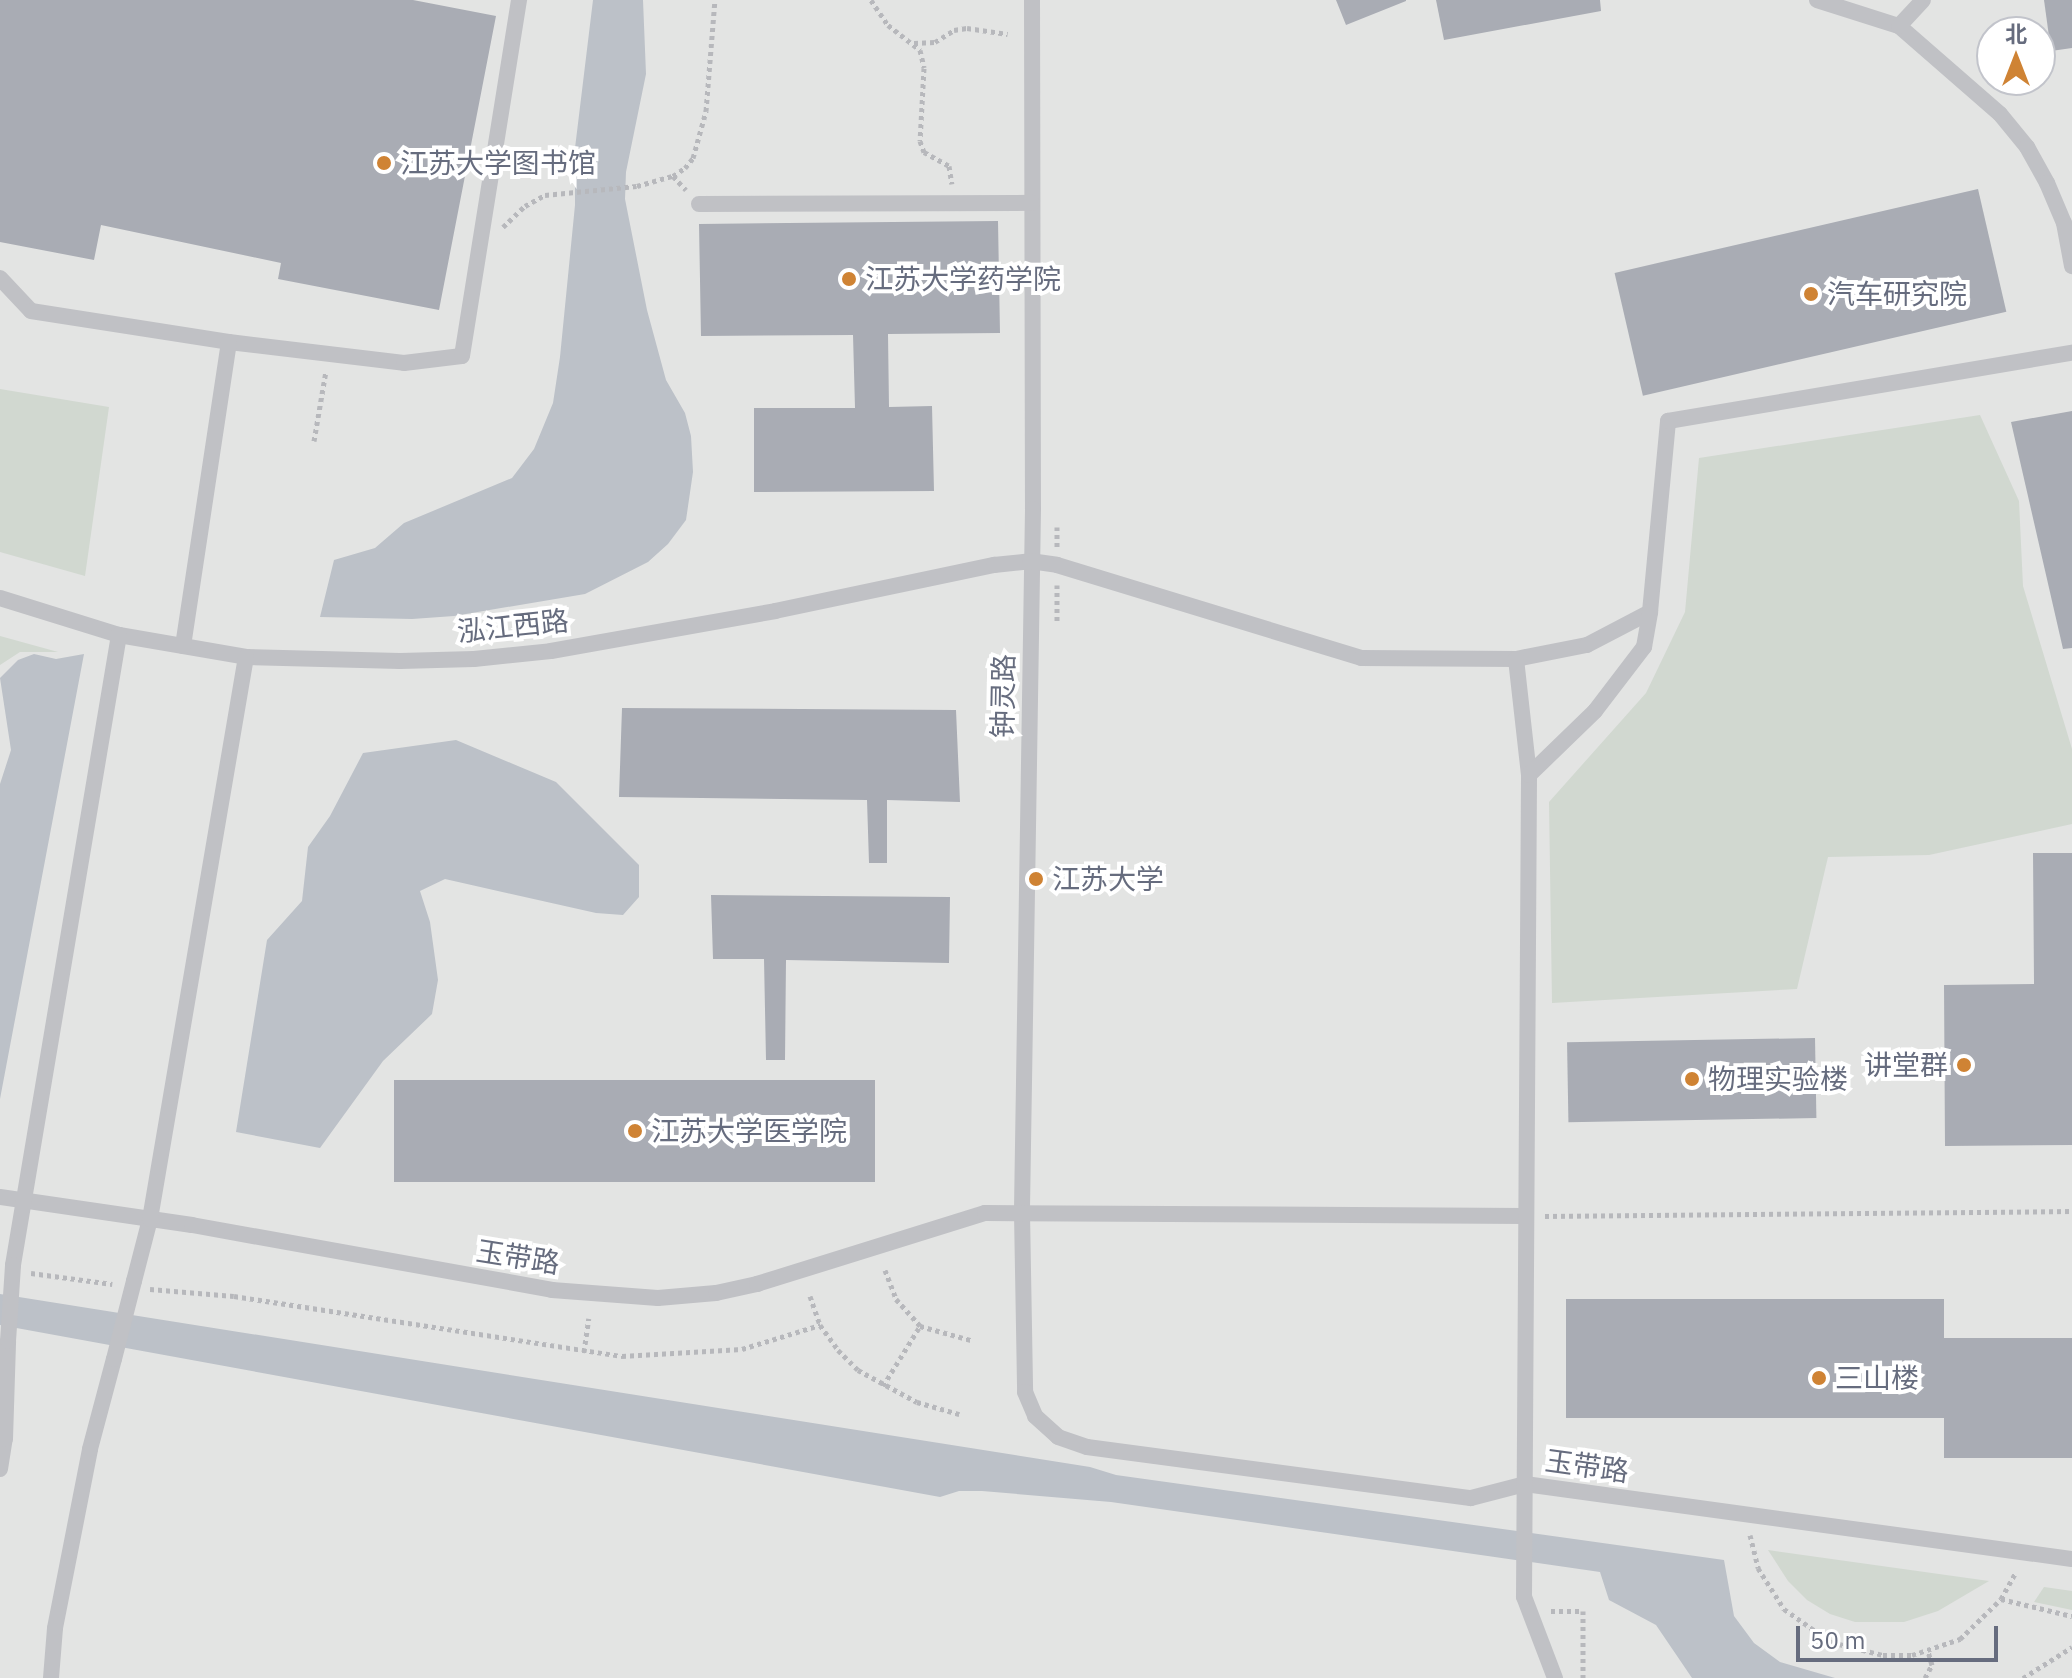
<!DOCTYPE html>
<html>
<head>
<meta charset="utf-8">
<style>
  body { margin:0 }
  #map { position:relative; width:2072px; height:1678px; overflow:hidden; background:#f2f3f0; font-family:"IBM Plex Sans","Noto Sans SC",sans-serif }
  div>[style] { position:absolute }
  .built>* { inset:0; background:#e3e4e3 }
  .green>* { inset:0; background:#d1d8d0 }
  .water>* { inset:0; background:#bcc1c8 }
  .building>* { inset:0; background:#a9acb4; transform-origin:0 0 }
  .path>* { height:5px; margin-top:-2.5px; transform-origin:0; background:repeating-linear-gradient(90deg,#b7b8bc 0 4px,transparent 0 8px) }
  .lane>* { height:16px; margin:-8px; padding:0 8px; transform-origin:8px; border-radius:8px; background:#c0c1c5 }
  .lane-bridge>* { height:16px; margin:-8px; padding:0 8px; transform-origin:8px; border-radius:8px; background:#c0c1c5 }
  .dots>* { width:22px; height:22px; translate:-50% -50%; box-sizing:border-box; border:4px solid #fff; border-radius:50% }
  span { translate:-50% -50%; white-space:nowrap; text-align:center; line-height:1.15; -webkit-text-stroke:8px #fff; paint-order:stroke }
  .poi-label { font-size:28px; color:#666c7e }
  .left { translate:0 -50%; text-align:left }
  .right { translate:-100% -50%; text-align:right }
  .street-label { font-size:28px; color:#666c7e }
  .north { position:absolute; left:1976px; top:16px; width:80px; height:80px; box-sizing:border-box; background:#fff; border:2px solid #c2c4cb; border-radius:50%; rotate:0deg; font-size:22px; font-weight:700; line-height:32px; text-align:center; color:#666c7e }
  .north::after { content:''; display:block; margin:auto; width:28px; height:36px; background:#cf8334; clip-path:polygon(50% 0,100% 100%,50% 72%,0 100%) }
  .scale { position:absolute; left:1796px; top:1626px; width:202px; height:36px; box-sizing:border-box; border:4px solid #666c7e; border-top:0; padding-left:10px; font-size:24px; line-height:28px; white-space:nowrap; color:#666c7e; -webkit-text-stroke:6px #fff; paint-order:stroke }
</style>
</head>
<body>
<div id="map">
  <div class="built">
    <i style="clip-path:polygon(evenodd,0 0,2072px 0,2072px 1678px,0 1678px,0 0,1992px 32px,2040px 32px,2040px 80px,1992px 80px,1992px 32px)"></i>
  </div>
  <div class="green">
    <i style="clip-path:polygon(0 389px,109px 407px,85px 576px,0 552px)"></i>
    <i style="clip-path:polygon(1980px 415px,2019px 501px,2023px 586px,2072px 749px,2072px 824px,1929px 855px,1828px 857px,1797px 989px,1552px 1003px,1549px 802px,1646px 693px,1685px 612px,1699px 458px)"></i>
    <i style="clip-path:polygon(0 636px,58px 652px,20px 652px,0 665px)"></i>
    <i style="clip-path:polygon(1768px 1550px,1989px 1581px,1938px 1611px,1904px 1622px,1855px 1622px,1830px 1614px,1807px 1600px,1788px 1581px)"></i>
    <i style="clip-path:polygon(2044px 1587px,2072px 1591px,2072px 1610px,2034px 1602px)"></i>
  </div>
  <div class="water">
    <i style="clip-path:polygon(593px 0,643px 0,646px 74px,626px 172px,625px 199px,647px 310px,666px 380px,685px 413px,691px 436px,693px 472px,686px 520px,668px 544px,648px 562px,585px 594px,454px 616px,412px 619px,320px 617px,334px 560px,375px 548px,404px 523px,512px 478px,534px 449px,553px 403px,560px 357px,575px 205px,575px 148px)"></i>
    <i style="clip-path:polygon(34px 654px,56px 659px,84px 654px,0 1099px,0 784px,11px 750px,0 678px,18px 660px)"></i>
    <i style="clip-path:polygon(456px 740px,556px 782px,639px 865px,639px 897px,623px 915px,596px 913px,445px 879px,420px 891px,430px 922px,438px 980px,432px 1014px,383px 1061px,320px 1148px,236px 1132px,267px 940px,302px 901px,308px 847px,330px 816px,363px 753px)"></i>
    <i style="clip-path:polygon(0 1294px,1090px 1467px,1116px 1475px,1724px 1560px,1734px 1616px,1754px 1643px,1780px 1662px,1835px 1678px,1692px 1678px,1656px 1625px,1609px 1600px,1600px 1572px,1111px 1502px,982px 1491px,959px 1491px,940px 1497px,0 1325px)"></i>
  </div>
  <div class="building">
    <i style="clip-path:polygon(0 0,413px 0,496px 16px,439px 310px,278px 279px,281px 263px,101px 225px,94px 260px,0 242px)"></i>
    <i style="clip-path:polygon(1336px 0,1406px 0,1406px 1px,1346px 25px)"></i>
    <i style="clip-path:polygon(1436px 0,1600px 0,1601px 11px,1444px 40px)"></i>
    <i style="clip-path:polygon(2044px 0,2072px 0,2072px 48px,2051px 51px)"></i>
    <i style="left:1978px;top:189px;width:126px;height:373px;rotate:77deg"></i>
    <i style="clip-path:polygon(998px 221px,1000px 333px,888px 334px,889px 407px,932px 406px,934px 491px,754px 492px,754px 408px,855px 408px,853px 335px,701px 336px,699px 224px)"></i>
    <i style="clip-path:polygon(2072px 411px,2072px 648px,2063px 649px,2011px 422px)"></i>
    <i style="clip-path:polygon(622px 708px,956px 710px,960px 802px,887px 800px,887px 863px,869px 863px,867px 800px,619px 797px)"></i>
    <i style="clip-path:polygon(2033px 853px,2072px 853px,2072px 1145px,1945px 1146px,1944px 985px,2034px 984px)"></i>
    <i style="clip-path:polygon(711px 895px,950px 897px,949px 963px,786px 960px,785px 1060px,766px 1060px,764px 959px,713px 959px)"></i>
    <i style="left:1815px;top:1038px;width:80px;height:248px;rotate:89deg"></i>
    <i style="left:875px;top:1080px;width:102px;height:481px;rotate:90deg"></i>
    <i style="clip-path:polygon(1566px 1299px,1944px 1299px,1944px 1338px,2072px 1338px,2072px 1458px,1944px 1458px,1944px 1418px,1566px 1418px)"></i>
  </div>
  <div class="path">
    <i style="left:871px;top:0;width:30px;rotate:56deg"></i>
    <i style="left:888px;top:25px;width:41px;rotate:38deg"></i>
    <i style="left:920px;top:50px;width:18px;rotate:77deg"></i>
    <i style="left:924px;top:68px;width:73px;rotate:93.1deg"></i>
    <i style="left:920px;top:141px;width:12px;rotate:70deg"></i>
    <i style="left:924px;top:152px;width:29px;rotate:29deg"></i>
    <i style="left:949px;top:166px;width:18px;rotate:81deg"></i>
    <i style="left:914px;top:43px;width:21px;rotate:-3deg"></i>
    <i style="left:935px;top:42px;width:22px;rotate:-32deg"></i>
    <i style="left:954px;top:30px;width:13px;rotate:-9deg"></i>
    <i style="left:967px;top:28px;width:41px;rotate:8.3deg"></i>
    <i style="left:673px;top:176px;width:19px;rotate:47deg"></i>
    <i style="left:503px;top:227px;width:30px;rotate:-44deg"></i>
    <i style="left:525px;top:206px;width:23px;rotate:-29deg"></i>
    <i style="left:545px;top:195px;width:92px;rotate:-5.6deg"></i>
    <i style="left:637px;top:186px;width:37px;rotate:-16deg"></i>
    <i style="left:673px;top:176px;width:14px;rotate:-34deg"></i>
    <i style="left:685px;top:168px;width:13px;rotate:-51deg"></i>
    <i style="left:693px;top:158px;width:49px;rotate:-74.5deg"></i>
    <i style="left:706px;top:111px;width:111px;rotate:-85.4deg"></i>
    <i style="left:314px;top:441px;width:71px;rotate:-80.3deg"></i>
    <i style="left:1057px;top:527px;width:20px;rotate:90deg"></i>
    <i style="left:1057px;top:585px;width:39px;rotate:90deg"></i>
    <i style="left:1545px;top:1216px;width:527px;rotate:-0.54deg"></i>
    <i style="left:885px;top:1270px;width:31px;rotate:69deg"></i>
    <i style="left:896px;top:1299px;width:36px;rotate:48deg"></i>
    <i style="left:920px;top:1326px;width:53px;rotate:15.4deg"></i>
    <i style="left:31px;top:1273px;width:82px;rotate:7.7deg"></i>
    <i style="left:150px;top:1289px;width:84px;rotate:4.8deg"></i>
    <i style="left:234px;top:1296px;width:393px;rotate:8.8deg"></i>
    <i style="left:622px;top:1356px;width:120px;rotate:-3.3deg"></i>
    <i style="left:742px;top:1349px;width:82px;rotate:-17.1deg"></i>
    <i style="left:810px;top:1296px;width:31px;rotate:71deg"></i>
    <i style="left:820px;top:1325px;width:31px;rotate:54deg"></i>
    <i style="left:838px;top:1350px;width:28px;rotate:45deg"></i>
    <i style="left:858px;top:1370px;width:67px;rotate:28.5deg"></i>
    <i style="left:917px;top:1402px;width:44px;rotate:15.9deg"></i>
    <i style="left:584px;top:1352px;width:34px;rotate:-82deg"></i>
    <i style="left:883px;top:1386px;width:70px;rotate:-58.3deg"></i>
    <i style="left:1750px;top:1535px;width:34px;rotate:76deg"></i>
    <i style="left:1758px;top:1568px;width:49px;rotate:57.6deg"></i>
    <i style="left:1784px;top:1609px;width:57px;rotate:35.1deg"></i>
    <i style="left:1831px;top:1642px;width:54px;rotate:14deg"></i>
    <i style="left:1883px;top:1655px;width:29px"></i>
    <i style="left:1912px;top:1655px;width:51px;rotate:-18.4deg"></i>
    <i style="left:1960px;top:1639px;width:57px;rotate:-44.3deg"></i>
    <i style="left:2001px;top:1599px;width:31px;rotate:-61deg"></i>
    <i style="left:2001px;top:1599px;width:73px;rotate:13.5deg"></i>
    <i style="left:1551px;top:1611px;width:32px"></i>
    <i style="left:1583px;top:1611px;width:67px;rotate:90deg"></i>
    <i style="left:1925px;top:1678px;width:15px;rotate:-62deg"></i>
    <i style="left:1932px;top:1665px;width:15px;rotate:-106deg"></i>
    <i style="left:2023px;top:1678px;width:58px;rotate:-32.3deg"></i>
  </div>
  <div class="lane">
    <i style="left:1032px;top:0;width:509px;rotate:89.89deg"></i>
    <i style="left:1033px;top:509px;width:704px;rotate:90.9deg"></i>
    <i style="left:1022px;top:1213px;width:179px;rotate:89deg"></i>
    <i style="left:1025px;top:1392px;width:26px;rotate:67deg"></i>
    <i style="left:1035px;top:1416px;width:31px;rotate:42deg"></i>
    <i style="left:1058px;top:1437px;width:31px;rotate:19deg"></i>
    <i style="left:1087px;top:1447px;width:387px;rotate:7.6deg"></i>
    <i style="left:1471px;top:1498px;width:56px;rotate:-14.5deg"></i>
    <i style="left:1525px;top:1484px;width:552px;rotate:7.81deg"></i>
    <i style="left:1817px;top:0;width:86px;rotate:17.6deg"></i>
    <i style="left:1899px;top:26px;width:134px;rotate:41.1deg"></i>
    <i style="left:2000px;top:114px;width:43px;rotate:50.7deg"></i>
    <i style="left:2027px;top:147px;width:41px;rotate:60.9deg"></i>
    <i style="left:2047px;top:183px;width:43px;rotate:67deg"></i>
    <i style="left:2064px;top:223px;width:44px;rotate:79.5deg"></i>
    <i style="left:1899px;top:26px;width:35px;rotate:-47deg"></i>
    <i style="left:699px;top:204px;width:333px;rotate:-0.2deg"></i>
    <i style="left:0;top:278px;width:45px;rotate:46.8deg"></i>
    <i style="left:31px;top:311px;width:200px;rotate:8.9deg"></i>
    <i style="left:229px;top:342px;width:176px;rotate:6.8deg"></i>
    <i style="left:404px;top:363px;width:58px;rotate:-6.9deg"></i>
    <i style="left:462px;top:356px;width:361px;rotate:-80.9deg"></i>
    <i style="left:0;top:598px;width:125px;rotate:17.3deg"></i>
    <i style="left:119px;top:635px;width:129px;rotate:9.8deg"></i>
    <i style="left:246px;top:657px;width:154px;rotate:1.5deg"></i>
    <i style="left:400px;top:661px;width:74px;rotate:-1.5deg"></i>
    <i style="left:474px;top:659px;width:77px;rotate:-5.9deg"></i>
    <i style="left:551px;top:651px;width:228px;rotate:-10.1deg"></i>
    <i style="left:775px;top:611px;width:224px;rotate:-11.9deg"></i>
    <i style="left:994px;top:565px;width:36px;rotate:-6deg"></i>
    <i style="left:1030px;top:561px;width:27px;rotate:8deg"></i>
    <i style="left:1057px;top:565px;width:318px;rotate:17deg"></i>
    <i style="left:1361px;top:658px;width:155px;rotate:0.4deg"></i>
    <i style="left:1516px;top:659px;width:72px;rotate:-11.2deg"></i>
    <i style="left:1587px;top:645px;width:71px;rotate:-27.6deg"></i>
    <i style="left:1650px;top:612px;width:192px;rotate:-84.6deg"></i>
    <i style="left:1668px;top:421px;width:410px;rotate:-9.6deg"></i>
    <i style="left:183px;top:646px;width:307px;rotate:-81.4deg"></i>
    <i style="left:1516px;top:659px;width:117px;rotate:83.6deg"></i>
    <i style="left:0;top:1197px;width:194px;rotate:8.3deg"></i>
    <i style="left:192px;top:1225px;width:366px;rotate:10.2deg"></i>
    <i style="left:552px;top:1290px;width:106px;rotate:4.3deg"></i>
    <i style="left:658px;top:1298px;width:58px;rotate:-4.9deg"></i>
    <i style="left:716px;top:1293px;width:42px;rotate:-12.4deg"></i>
    <i style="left:757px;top:1284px;width:239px;rotate:-17.3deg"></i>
    <i style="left:985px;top:1213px;width:540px;rotate:0.32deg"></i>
    <i style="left:13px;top:1265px;width:639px;rotate:-80.45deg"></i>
    <i style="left:134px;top:1281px;width:64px;rotate:-75.5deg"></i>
    <i style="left:150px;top:1219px;width:570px;rotate:-80.31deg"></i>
    <i style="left:0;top:1469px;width:30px;rotate:-81deg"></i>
    <i style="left:5px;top:1439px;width:98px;rotate:-88.2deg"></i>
    <i style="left:51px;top:1678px;width:50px;rotate:-85.4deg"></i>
    <i style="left:55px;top:1628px;width:182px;rotate:-78.9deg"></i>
    <i style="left:90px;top:1449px;width:93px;rotate:-75.1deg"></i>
    <i style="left:1555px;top:1678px;width:87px;rotate:-110.9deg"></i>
    <i style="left:1524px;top:1597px;width:822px;rotate:-89.65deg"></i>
    <i style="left:1529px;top:775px;width:92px;rotate:-44.1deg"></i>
    <i style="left:1595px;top:711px;width:81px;rotate:-52.6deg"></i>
    <i style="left:1644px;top:647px;width:36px;rotate:-80deg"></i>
  </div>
  <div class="lane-bridge">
    <i style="left:8px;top:1341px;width:76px;rotate:-86.2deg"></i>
    <i style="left:114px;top:1359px;width:81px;rotate:-75.6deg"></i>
  </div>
  <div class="dots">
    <i style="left:384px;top:163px;background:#cf8334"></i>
    <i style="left:849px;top:279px;background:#cf8334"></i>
    <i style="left:1811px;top:294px;background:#cf8334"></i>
    <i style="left:1036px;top:879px;background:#cf8334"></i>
    <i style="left:1964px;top:1065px;background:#cf8334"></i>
    <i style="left:1692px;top:1079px;background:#cf8334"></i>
    <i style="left:635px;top:1131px;background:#cf8334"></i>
    <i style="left:1819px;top:1378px;background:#cf8334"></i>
  </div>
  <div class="poi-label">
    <span class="left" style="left:400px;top:163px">江苏大学图书馆</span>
    <span class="left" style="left:865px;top:279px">江苏大学药学院</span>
    <span class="left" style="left:1827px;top:294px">汽车研究院</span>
    <span class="left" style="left:1052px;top:879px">江苏大学</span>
    <span class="right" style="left:1948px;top:1065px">讲堂群</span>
    <span class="left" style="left:1708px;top:1079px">物理实验楼</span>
    <span class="left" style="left:651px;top:1131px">江苏大学医学院</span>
    <span class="left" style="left:1835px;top:1378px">三山楼</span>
  </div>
  <div class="street-label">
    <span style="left:513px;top:626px;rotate:-6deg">泓江西路</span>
    <span style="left:1003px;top:696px;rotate:-89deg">钟灵路</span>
    <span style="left:518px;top:1257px;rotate:9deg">玉带路</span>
    <span style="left:1587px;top:1466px;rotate:8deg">玉带路</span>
  </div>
  <div class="north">北</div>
  <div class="scale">50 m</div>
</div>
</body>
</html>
